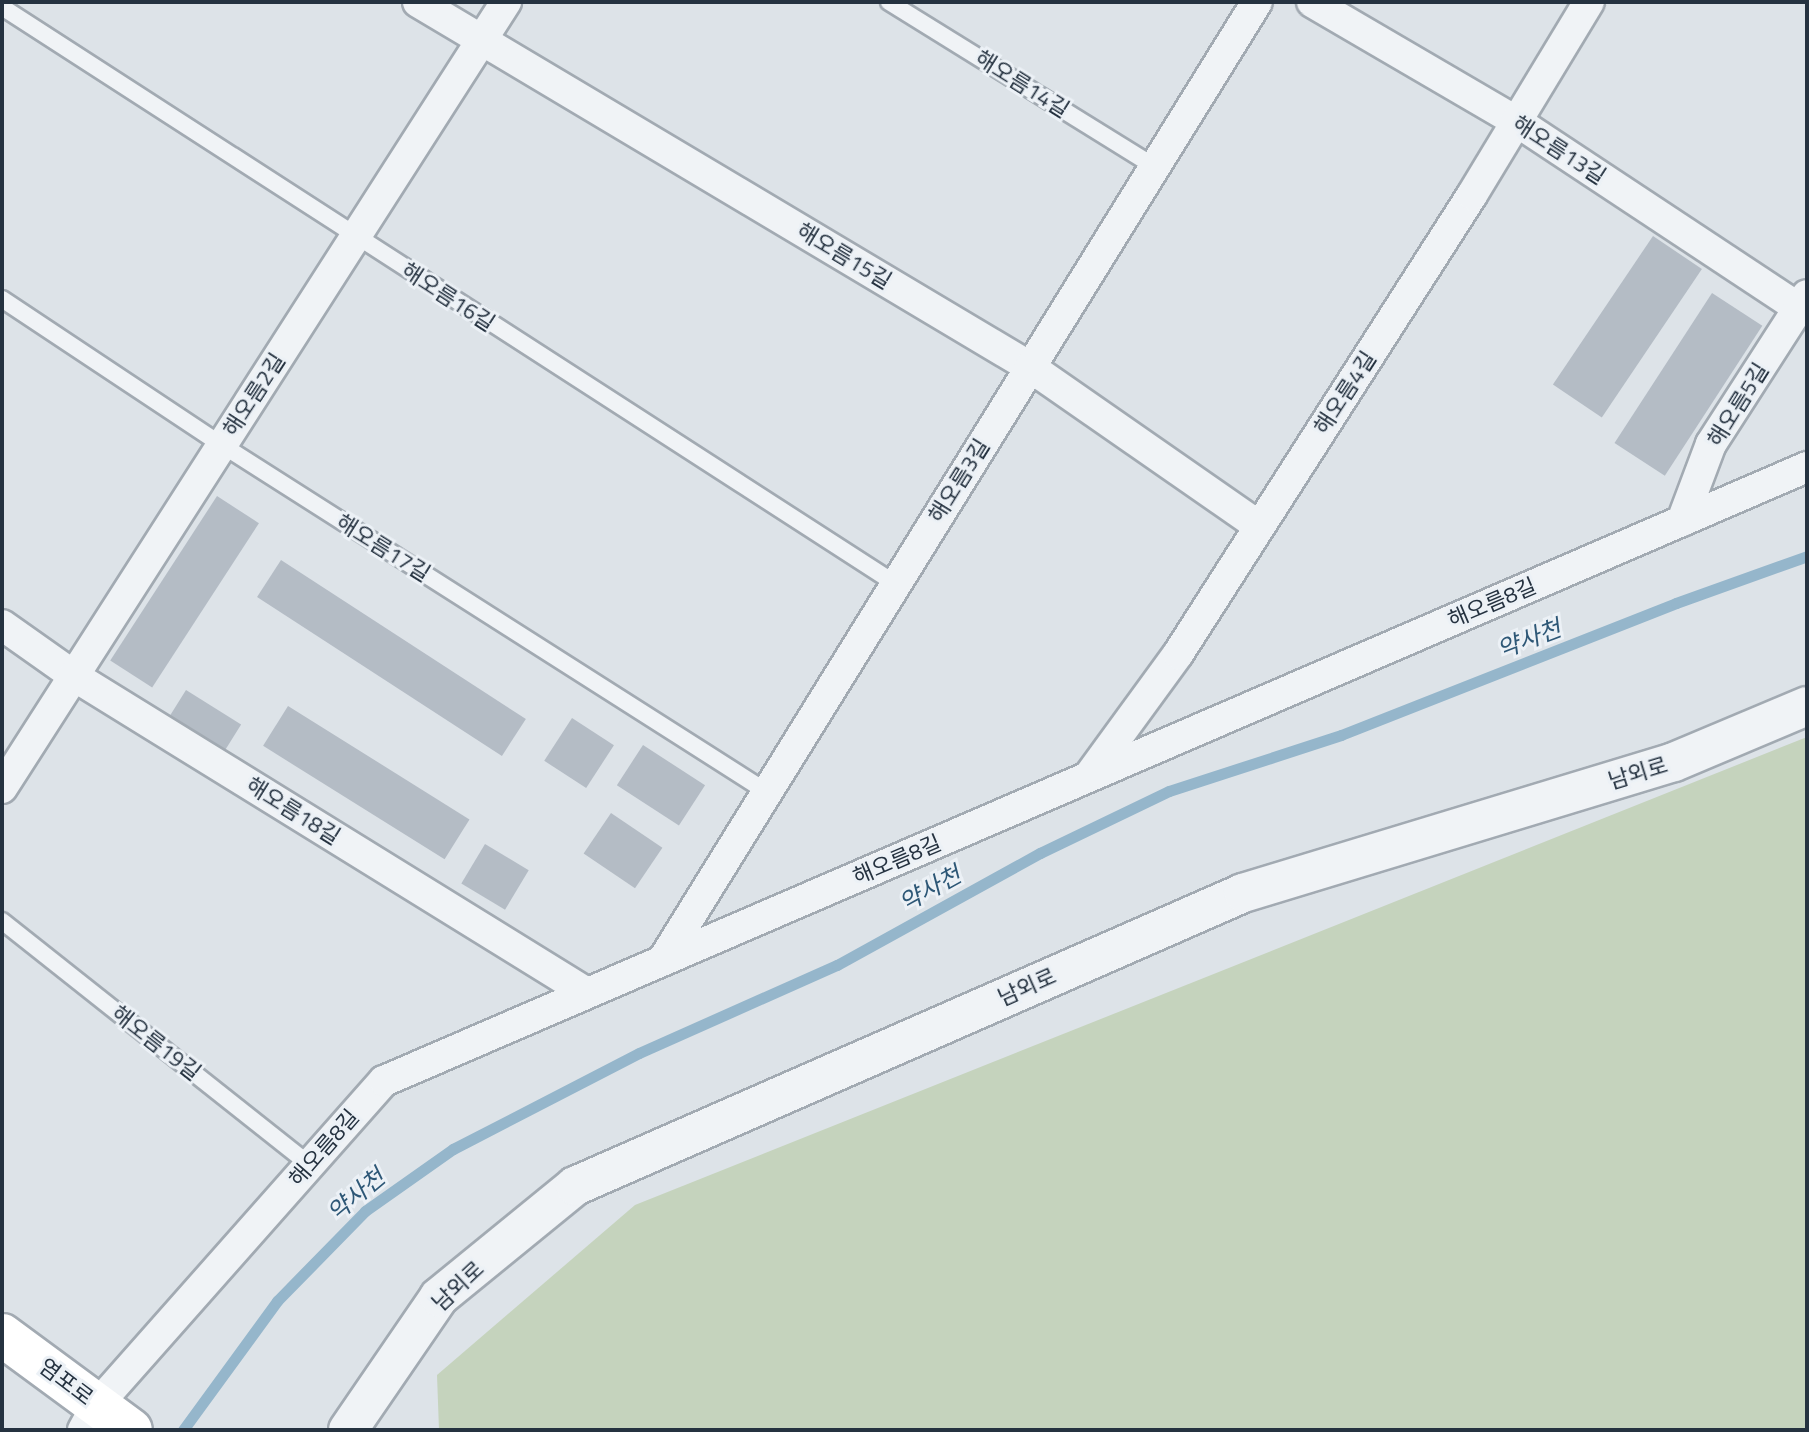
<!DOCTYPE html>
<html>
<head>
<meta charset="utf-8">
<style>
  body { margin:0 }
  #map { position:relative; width:1809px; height:1432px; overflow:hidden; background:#dde3e8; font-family:"Titillium Web","Noto Sans KR",sans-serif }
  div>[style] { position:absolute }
  .green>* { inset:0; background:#c5d3bd }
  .stream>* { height:11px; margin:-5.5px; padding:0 5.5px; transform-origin:5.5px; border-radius:5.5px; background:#95b6cb }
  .building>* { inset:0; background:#b4bcc5; transform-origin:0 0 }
  .roads { filter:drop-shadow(2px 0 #a2aab2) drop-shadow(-2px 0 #a2aab2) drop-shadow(0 2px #a2aab2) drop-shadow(0 -2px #a2aab2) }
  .service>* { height:16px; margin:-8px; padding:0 8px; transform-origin:8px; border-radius:8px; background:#f0f3f6 }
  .minor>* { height:30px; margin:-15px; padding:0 15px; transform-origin:15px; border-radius:15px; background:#f0f3f6 }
  .tertiary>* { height:38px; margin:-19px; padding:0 19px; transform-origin:19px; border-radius:19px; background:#f0f3f6 }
  .secondary>* { height:42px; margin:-21px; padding:0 21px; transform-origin:21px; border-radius:21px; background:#fff }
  span { translate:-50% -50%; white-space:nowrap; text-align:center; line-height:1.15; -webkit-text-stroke:6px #ecf1f6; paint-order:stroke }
  .street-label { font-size:22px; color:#253240 }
  .water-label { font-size:24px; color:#2d5776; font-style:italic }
  .frame { position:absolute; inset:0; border:4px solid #253240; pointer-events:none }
</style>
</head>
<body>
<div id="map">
  <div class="green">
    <i style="clip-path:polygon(1807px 737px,1807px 1430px,439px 1430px,437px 1375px,635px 1205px)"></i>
  </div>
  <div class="stream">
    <i style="left:183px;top:1430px;width:160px;rotate:-53.9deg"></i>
    <i style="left:277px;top:1301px;width:126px;rotate:-45.6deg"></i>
    <i style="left:365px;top:1211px;width:108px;rotate:-35.2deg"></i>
    <i style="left:453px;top:1149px;width:209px;rotate:-27.3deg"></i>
    <i style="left:639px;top:1053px;width:217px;rotate:-24deg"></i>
    <i style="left:837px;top:965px;width:232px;rotate:-28.9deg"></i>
    <i style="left:1040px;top:853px;width:143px;rotate:-25.7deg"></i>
    <i style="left:1169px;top:791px;width:181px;rotate:-18deg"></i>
    <i style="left:1341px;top:735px;width:360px;rotate:-21.5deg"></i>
    <i style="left:1676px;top:603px;width:139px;rotate:-19.7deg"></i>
  </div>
  <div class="building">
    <i style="left:1653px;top:236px;width:59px;height:179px;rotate:34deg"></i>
    <i style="left:1712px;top:293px;width:60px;height:179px;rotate:33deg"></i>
    <i style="left:217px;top:496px;width:50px;height:196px;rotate:33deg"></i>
    <i style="left:281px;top:560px;width:292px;height:44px;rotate:33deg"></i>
    <i style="left:186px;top:690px;width:65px;height:31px;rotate:32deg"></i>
    <i style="left:288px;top:706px;width:214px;height:47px;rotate:32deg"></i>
    <i style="left:572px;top:718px;width:50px;height:51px;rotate:33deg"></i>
    <i style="left:643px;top:745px;width:74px;height:48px;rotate:33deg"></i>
    <i style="left:611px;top:813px;width:62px;height:49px;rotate:34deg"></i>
    <i style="left:485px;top:844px;width:51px;height:46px;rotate:31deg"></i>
  </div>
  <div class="roads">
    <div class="service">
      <i style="left:889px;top:2px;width:312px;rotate:31.8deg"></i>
      <i style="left:2px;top:7px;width:1064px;rotate:32.84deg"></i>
      <i style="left:2px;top:299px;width:264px;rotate:33.6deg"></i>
      <i style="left:222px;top:445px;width:646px;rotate:32.48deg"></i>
      <i style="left:2px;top:921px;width:393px;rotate:38.4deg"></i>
    </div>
    <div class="minor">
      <i style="left:418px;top:2px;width:713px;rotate:30.81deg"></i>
      <i style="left:1030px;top:367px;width:279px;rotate:34.8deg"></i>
      <i style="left:1312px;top:2px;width:236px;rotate:30.3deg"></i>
      <i style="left:1516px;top:121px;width:338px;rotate:33.5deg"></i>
      <i style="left:1682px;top:521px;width:82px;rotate:-69.4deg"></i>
      <i style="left:1711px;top:444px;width:177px;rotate:-57.2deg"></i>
      <i style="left:2px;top:625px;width:88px;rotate:35.3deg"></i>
      <i style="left:74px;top:676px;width:603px;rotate:31.71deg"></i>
      <i style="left:1089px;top:776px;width:151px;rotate:-53.9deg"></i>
      <i style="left:1178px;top:654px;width:545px;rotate:-57.36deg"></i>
      <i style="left:1472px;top:195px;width:226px;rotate:-58.8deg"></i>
      <i style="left:2px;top:788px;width:934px;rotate:-57.33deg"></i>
      <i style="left:663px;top:960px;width:1127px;rotate:-58.2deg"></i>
      <i style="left:83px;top:1430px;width:29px;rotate:-61deg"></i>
      <i style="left:97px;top:1405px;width:433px;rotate:-48.5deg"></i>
      <i style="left:384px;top:1081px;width:1550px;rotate:-23.34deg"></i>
    </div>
    <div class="tertiary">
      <i style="left:348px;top:1430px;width:161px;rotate:-55.6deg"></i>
      <i style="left:439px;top:1297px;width:176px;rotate:-39.2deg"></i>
      <i style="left:575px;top:1186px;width:729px;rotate:-23.68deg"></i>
      <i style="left:1243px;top:893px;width:450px;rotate:-16.9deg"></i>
      <i style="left:1674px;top:762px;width:144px;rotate:-22.8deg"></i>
    </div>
    <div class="secondary">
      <i style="left:2px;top:1335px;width:160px;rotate:36.4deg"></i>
    </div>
  </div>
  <div class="street-label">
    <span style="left:1022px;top:84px;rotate:32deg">해오름14길</span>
    <span style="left:1559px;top:150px;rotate:33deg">해오름13길</span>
    <span style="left:844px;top:256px;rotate:31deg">해오름15길</span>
    <span style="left:448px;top:297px;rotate:33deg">해오름16길</span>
    <span style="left:1345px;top:393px;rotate:-57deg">해오름4길</span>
    <span style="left:254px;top:395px;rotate:-57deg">해오름2길</span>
    <span style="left:1738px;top:405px;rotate:-58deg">해오름5길</span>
    <span style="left:959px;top:481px;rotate:-58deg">해오름3길</span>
    <span style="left:383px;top:548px;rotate:32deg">해오름17길</span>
    <span style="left:1492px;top:603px;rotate:-23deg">해오름8길</span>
    <span style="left:1638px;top:773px;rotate:-17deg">남외로</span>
    <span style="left:293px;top:811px;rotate:32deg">해오름18길</span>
    <span style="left:897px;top:860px;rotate:-23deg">해오름8길</span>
    <span style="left:1027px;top:987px;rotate:-24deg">남외로</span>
    <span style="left:156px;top:1043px;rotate:38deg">해오름19길</span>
    <span style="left:324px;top:1148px;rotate:-49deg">해오름8길</span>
    <span style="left:458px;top:1286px;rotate:-43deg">남외로</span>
    <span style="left:66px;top:1382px;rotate:37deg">염포로</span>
  </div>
  <div class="water-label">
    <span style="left:1529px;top:639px;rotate:-21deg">약사천</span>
    <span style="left:930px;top:889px;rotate:-29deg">약사천</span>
    <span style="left:356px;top:1195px;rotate:-40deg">약사천</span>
  </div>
  <div class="frame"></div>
</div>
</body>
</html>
